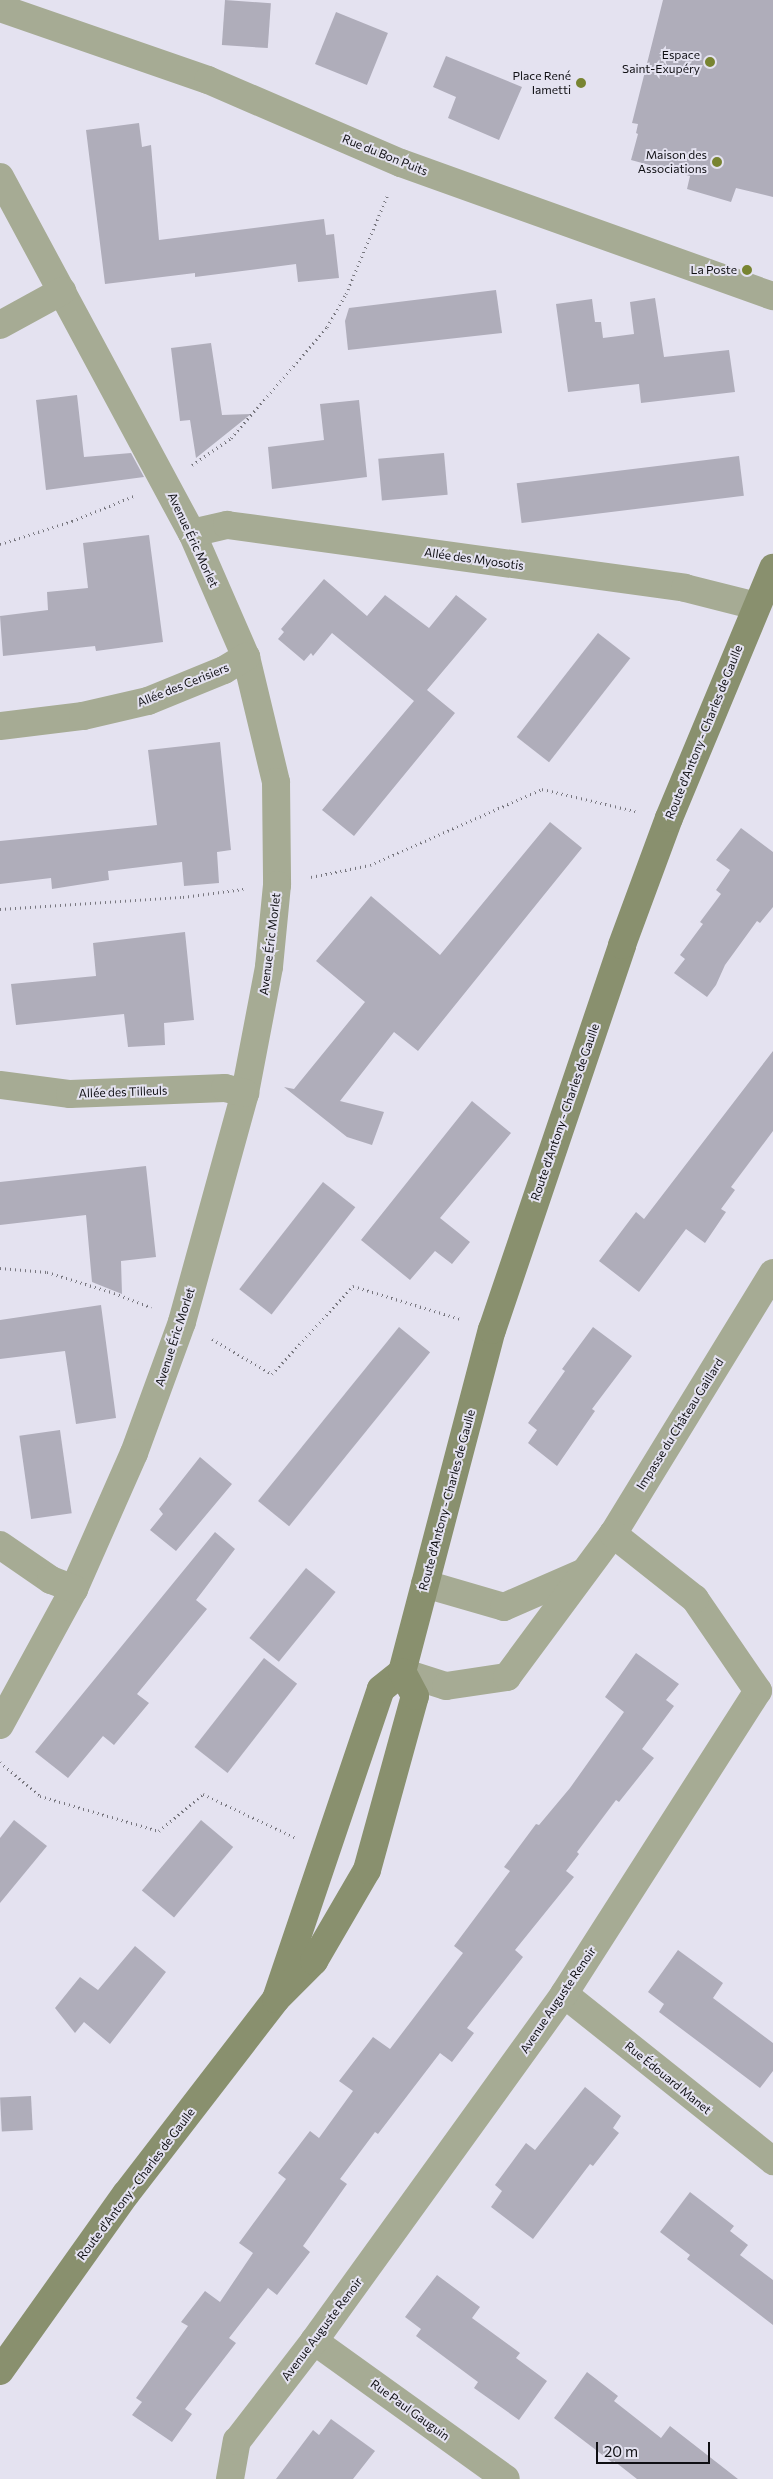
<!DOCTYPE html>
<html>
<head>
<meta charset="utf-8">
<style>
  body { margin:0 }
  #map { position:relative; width:773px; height:2479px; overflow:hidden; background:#e4e2f0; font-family:Commissioner,sans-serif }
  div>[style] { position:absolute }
  .building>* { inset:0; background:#afadba; transform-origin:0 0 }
  .path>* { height:3px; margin-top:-1.5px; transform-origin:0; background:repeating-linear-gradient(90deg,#78777f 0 1px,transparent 0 5px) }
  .street>* { height:28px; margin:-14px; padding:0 14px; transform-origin:14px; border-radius:14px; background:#a6ab94 }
  .secondary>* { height:28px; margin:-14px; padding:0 14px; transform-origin:14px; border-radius:14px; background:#89906e }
  .dots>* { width:14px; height:14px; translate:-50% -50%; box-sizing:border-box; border:2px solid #e4e2f0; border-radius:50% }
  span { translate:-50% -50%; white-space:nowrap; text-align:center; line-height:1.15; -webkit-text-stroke:4px #e4e2f0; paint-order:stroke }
  .poi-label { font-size:12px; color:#0f0f13 }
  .right { translate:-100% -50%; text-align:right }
  .street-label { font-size:12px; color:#0f0f13 }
  .scale { position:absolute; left:596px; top:2442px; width:114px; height:22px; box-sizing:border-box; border:2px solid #0f0f13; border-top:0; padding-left:6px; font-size:15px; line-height:18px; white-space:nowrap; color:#0f0f13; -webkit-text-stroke:4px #e4e2f0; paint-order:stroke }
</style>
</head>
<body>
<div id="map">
  <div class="building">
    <i style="left:225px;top:0;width:46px;height:45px;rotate:4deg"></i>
    <i style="clip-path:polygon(663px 0,773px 0,773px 197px,736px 188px,731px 202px,687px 189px,690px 176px,631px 160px,638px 134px,636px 133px,638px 124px,632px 123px)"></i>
    <i style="left:336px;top:12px;width:56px;height:56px;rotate:22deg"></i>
    <i style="clip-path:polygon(446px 56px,522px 87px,499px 140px,448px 118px,456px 97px,433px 87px)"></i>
    <i style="clip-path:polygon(139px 123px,142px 147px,151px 145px,159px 240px,324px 219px,326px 235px,334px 234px,339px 278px,298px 282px,296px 264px,195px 277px,195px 273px,105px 284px,86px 130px)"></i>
    <i style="clip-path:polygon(496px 290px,502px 333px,348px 350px,345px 321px,349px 308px)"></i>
    <i style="clip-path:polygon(655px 298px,664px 357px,729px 350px,735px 392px,641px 403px,639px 384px,568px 392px,556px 304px,592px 299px,595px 322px,601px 322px,603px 338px,634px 334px,630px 302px)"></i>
    <i style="clip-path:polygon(211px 343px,222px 415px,251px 414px,196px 458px,190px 420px,180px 421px,171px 348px)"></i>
    <i style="clip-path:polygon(77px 395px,84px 457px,131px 453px,144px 477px,46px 490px,36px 400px)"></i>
    <i style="clip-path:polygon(359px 400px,367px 477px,272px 489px,268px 447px,324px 440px,320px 404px)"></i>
    <i style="left:444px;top:453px;width:42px;height:66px;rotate:85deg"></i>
    <i style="left:739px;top:456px;width:40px;height:224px;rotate:83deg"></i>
    <i style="clip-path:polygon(149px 535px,163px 642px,96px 651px,95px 646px,3px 656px,0 616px,48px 610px,47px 592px,88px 588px,83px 543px)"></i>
    <i style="clip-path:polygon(324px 579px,367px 616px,385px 595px,429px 628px,456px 595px,487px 619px,427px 690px,455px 713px,354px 836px,322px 810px,414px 701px,332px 633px,313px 656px,311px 653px,304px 661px,278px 639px,284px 632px,281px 629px)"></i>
    <i style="left:598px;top:633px;width:41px;height:132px;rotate:38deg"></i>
    <i style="clip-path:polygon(220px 742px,231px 850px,217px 852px,219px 883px,184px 886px,182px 862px,108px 871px,109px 880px,52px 889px,51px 878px,0 884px,0 841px,157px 825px,148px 750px)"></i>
    <i style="clip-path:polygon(550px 822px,582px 848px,418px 1051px,394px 1032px,340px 1101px,384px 1112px,372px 1145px,347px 1137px,284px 1087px,294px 1089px,365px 1002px,316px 961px,371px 896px,440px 955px)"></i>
    <i style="clip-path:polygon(741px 828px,773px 852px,773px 907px,760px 923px,757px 921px,725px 965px,716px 985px,707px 997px,674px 973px,685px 959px,680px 955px,703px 924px,700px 922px,721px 894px,716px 890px,730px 870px,716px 860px)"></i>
    <i style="clip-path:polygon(185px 932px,194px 1020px,164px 1023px,165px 1045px,128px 1047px,124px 1014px,16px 1025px,11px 984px,96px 976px,93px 943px)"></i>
    <i style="clip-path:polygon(773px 1051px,773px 1131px,731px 1187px,735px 1190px,721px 1209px,726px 1212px,705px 1243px,686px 1229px,639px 1292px,599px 1261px,636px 1212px,644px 1219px)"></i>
    <i style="clip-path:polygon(472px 1101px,511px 1133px,440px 1218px,470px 1242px,452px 1264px,435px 1251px,410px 1280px,361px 1240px)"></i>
    <i style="clip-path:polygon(146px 1166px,156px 1257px,121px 1261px,122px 1294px,92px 1282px,86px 1215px,0 1225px,0 1182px)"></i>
    <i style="left:323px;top:1182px;width:41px;height:136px;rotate:38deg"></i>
    <i style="clip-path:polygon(101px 1305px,116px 1418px,76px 1424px,65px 1351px,0 1359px,0 1320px)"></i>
    <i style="left:399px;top:1327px;width:40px;height:224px;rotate:39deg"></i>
    <i style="clip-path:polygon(593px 1327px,632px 1356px,592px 1409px,595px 1411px,557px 1466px,528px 1443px,537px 1430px,528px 1423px,565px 1371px,562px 1369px)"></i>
    <i style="left:60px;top:1430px;width:84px;height:41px;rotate:82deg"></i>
    <i style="clip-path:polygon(200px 1457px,232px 1484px,176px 1551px,150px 1530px,163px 1514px,159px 1509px)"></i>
    <i style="clip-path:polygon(215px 1532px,235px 1549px,196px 1600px,207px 1609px,137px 1694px,149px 1703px,114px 1745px,103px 1736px,68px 1778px,35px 1752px)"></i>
    <i style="left:306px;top:1568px;width:38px;height:90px;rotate:39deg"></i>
    <i style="clip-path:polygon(636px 1653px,679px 1684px,666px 1700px,674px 1706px,642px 1749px,654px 1758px,619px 1802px,616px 1800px,577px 1852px,579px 1854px,566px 1871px,574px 1877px,515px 1950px,523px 1957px,467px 2028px,474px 2033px,452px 2062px,440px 2053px,378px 2134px,375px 2132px,340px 2179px,347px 2184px,303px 2246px,310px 2252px,277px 2295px,268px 2288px,229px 2338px,236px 2343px,185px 2409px,192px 2414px,172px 2442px,132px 2415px,142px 2402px,136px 2398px,188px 2326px,181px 2322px,205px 2291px,220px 2302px,253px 2253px,239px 2243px,286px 2179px,278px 2173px,310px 2131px,319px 2138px,353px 2091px,339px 2081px,373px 2037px,390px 2049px,463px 1953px,454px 1946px,510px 1871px,504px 1867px,536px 1824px,539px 1825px,570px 1788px,624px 1712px,605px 1697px)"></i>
    <i style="left:264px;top:1658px;width:42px;height:113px;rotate:38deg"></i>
    <i style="clip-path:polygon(14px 1820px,47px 1846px,0 1903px,0 1838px)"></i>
    <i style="left:201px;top:1820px;width:42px;height:92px;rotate:40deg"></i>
    <i style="clip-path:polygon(135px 1946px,166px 1972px,110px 2044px,84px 2022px,75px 2033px,55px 2008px,80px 1977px,98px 1990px)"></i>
    <i style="clip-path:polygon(678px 1950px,723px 1983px,713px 1998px,773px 2043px,773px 2071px,760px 2088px,659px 2012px,664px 2004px,648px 1992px)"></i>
    <i style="clip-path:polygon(585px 2087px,621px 2116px,613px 2128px,619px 2133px,593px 2166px,590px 2164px,533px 2239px,491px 2207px,502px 2191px,495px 2185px,526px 2143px,535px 2150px)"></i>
    <i style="left:31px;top:2096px;width:34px;height:31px;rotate:87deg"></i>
    <i style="clip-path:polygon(690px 2192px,734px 2226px,730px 2231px,748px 2245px,740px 2255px,773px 2280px,773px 2325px,687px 2259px,690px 2255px,660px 2232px)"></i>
    <i style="clip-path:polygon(437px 2275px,480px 2307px,472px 2318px,520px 2353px,516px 2358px,547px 2381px,519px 2420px,474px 2388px,478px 2382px,416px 2336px,421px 2329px,405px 2317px)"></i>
    <i style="clip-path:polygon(587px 2372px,618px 2396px,614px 2401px,661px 2438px,670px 2426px,738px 2479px,637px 2479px,614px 2461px,613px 2463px,554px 2418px)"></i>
    <i style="clip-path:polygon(331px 2419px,375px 2451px,353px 2479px,276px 2479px,313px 2430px,319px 2435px)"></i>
  </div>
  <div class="path">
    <i style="left:192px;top:465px;width:47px;rotate:-34.7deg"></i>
    <i style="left:231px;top:438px;width:147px;rotate:-49.1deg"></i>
    <i style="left:327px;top:327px;width:38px;rotate:-60deg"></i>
    <i style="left:346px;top:294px;width:108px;rotate:-67.2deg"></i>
    <i style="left:0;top:544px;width:76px;rotate:-17.7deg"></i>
    <i style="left:72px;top:521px;width:67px;rotate:-22deg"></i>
    <i style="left:311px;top:877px;width:60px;rotate:-11.5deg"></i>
    <i style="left:370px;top:865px;width:188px;rotate:-23.8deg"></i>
    <i style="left:542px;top:789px;width:96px;rotate:13.3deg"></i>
    <i style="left:0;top:909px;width:183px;rotate:-3.8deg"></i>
    <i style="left:183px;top:897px;width:61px;rotate:-7.6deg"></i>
    <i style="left:0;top:1268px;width:47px;rotate:4.9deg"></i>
    <i style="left:47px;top:1272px;width:70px;rotate:17.4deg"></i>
    <i style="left:114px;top:1293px;width:40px;rotate:21deg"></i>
    <i style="left:212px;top:1339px;width:69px;rotate:30.3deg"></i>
    <i style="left:272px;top:1374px;width:120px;rotate:-47.4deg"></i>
    <i style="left:353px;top:1286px;width:112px;rotate:17.1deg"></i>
    <i style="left:0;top:1762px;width:52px;rotate:40.4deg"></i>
    <i style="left:40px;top:1796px;width:124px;rotate:16.4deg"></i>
    <i style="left:159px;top:1831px;width:57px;rotate:-40.1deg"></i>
    <i style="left:203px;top:1794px;width:103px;rotate:25.3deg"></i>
  </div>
  <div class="street">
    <i style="left:0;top:8px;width:220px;rotate:19.1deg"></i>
    <i style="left:208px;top:80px;width:210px;rotate:23.3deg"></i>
    <i style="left:401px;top:163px;width:395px;rotate:19.7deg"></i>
    <i style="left:0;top:177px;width:404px;rotate:61.7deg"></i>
    <i style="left:192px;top:533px;width:135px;rotate:66.5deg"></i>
    <i style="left:246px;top:657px;width:129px;rotate:76.5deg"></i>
    <i style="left:276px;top:782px;width:103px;rotate:89.4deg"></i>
    <i style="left:277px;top:885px;width:82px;rotate:95.6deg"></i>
    <i style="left:269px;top:967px;width:128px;rotate:100.8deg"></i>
    <i style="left:245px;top:1093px;width:238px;rotate:105.4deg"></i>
    <i style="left:182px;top:1322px;width:140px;rotate:110.1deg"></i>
    <i style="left:134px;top:1453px;width:149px;rotate:113.8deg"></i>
    <i style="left:74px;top:1589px;width:155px;rotate:118.6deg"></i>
    <i style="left:0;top:325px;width:71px;rotate:-28.7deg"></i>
    <i style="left:192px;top:533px;width:36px;rotate:-13deg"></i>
    <i style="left:227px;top:525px;width:462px;rotate:7.8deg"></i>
    <i style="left:685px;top:588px;width:73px;rotate:14.2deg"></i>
    <i style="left:0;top:726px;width:84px;rotate:-6.9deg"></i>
    <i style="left:83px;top:716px;width:67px;rotate:-13deg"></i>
    <i style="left:148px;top:701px;width:82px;rotate:-22.2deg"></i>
    <i style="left:224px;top:670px;width:26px;rotate:-31deg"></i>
    <i style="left:0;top:1085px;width:71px;rotate:7.3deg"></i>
    <i style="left:70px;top:1094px;width:155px;rotate:-2.2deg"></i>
    <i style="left:225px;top:1088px;width:21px;rotate:14deg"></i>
    <i style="left:0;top:1545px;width:62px;rotate:34.5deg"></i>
    <i style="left:51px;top:1580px;width:25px;rotate:21deg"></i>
    <i style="left:425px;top:1584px;width:82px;rotate:16.2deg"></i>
    <i style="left:504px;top:1607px;width:85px;rotate:-23.6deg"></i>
    <i style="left:402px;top:1672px;width:46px;rotate:17.7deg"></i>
    <i style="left:446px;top:1686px;width:62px;rotate:-8.4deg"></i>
    <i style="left:507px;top:1677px;width:178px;rotate:-53.5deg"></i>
    <i style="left:613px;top:1534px;width:306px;rotate:-58.5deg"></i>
    <i style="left:564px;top:1994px;width:268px;rotate:38.6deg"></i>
    <i style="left:314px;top:2341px;width:236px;rotate:35.7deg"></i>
    <i style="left:230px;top:2479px;width:39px;rotate:-80deg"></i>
    <i style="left:237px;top:2441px;width:126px;rotate:-52.4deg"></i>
    <i style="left:314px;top:2341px;width:428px;rotate:-54.2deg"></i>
    <i style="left:564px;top:1994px;width:360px;rotate:-57.4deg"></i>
    <i style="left:758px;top:1691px;width:112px;rotate:-124.4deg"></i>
    <i style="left:695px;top:1599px;width:105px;rotate:-141.6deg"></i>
  </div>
  <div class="secondary">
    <i style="left:276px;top:1999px;width:327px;rotate:-71.3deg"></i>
    <i style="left:381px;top:1689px;width:27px;rotate:-39deg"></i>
    <i style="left:402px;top:1672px;width:354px;rotate:-75.3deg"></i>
    <i style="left:492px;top:1330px;width:406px;rotate:-71.3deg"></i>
    <i style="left:622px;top:945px;width:135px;rotate:-69.7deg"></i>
    <i style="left:669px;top:818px;width:271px;rotate:-67.4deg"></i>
    <i style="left:0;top:2371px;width:217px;rotate:-54.6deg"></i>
    <i style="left:126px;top:2194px;width:246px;rotate:-52.4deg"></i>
    <i style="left:276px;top:1999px;width:54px;rotate:-45deg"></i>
    <i style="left:314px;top:1961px;width:105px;rotate:-59.8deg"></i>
    <i style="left:367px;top:1870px;width:180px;rotate:-74.6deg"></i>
    <i style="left:415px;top:1696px;width:27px;rotate:-118deg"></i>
  </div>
  <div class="dots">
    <i style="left:710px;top:62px;background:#788431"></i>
    <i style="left:581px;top:83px;background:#788431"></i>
    <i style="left:717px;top:162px;background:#788431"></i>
    <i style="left:747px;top:270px;background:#788431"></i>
  </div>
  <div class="poi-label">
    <span class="right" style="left:700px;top:62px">Espace<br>Saint-Exupéry</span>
    <span class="right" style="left:571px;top:83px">Place René<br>Iametti</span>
    <span class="right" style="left:707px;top:162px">Maison des<br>Associations</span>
    <span class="right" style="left:737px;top:270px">La Poste</span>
  </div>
  <div class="street-label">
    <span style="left:385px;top:155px;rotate:22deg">Rue du Bon Puits</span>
    <span style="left:193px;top:540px;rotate:65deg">Avenue Éric Morlet</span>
    <span style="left:474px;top:559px;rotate:8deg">Allée des Myosotis</span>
    <span style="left:183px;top:685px;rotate:-22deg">Allée des Cerisiers</span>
    <span style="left:704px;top:732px;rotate:-68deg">Route d'Antony - Charles de Gaulle</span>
    <span style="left:270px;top:944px;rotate:-83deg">Avenue Éric Morlet</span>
    <span style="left:123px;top:1092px;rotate:-2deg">Allée des Tilleuls</span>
    <span style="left:565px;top:1112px;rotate:-71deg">Route d'Antony - Charles de Gaulle</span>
    <span style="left:175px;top:1337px;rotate:-72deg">Avenue Éric Morlet</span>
    <span style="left:680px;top:1424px;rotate:-58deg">Impasse du Château Gaillard</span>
    <span style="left:447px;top:1500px;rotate:-75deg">Route d'Antony - Charles de Gaulle</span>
    <span style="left:558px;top:2000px;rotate:-56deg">Avenue Auguste Renoir</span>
    <span style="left:668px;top:2078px;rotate:39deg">Rue Édouard Manet</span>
    <span style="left:136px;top:2184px;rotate:-53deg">Route d'Antony - Charles de Gaulle</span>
    <span style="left:322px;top:2329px;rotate:-53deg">Avenue Auguste Renoir</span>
    <span style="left:410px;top:2410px;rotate:36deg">Rue Paul Gauguin</span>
  </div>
  <div class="scale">20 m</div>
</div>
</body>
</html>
